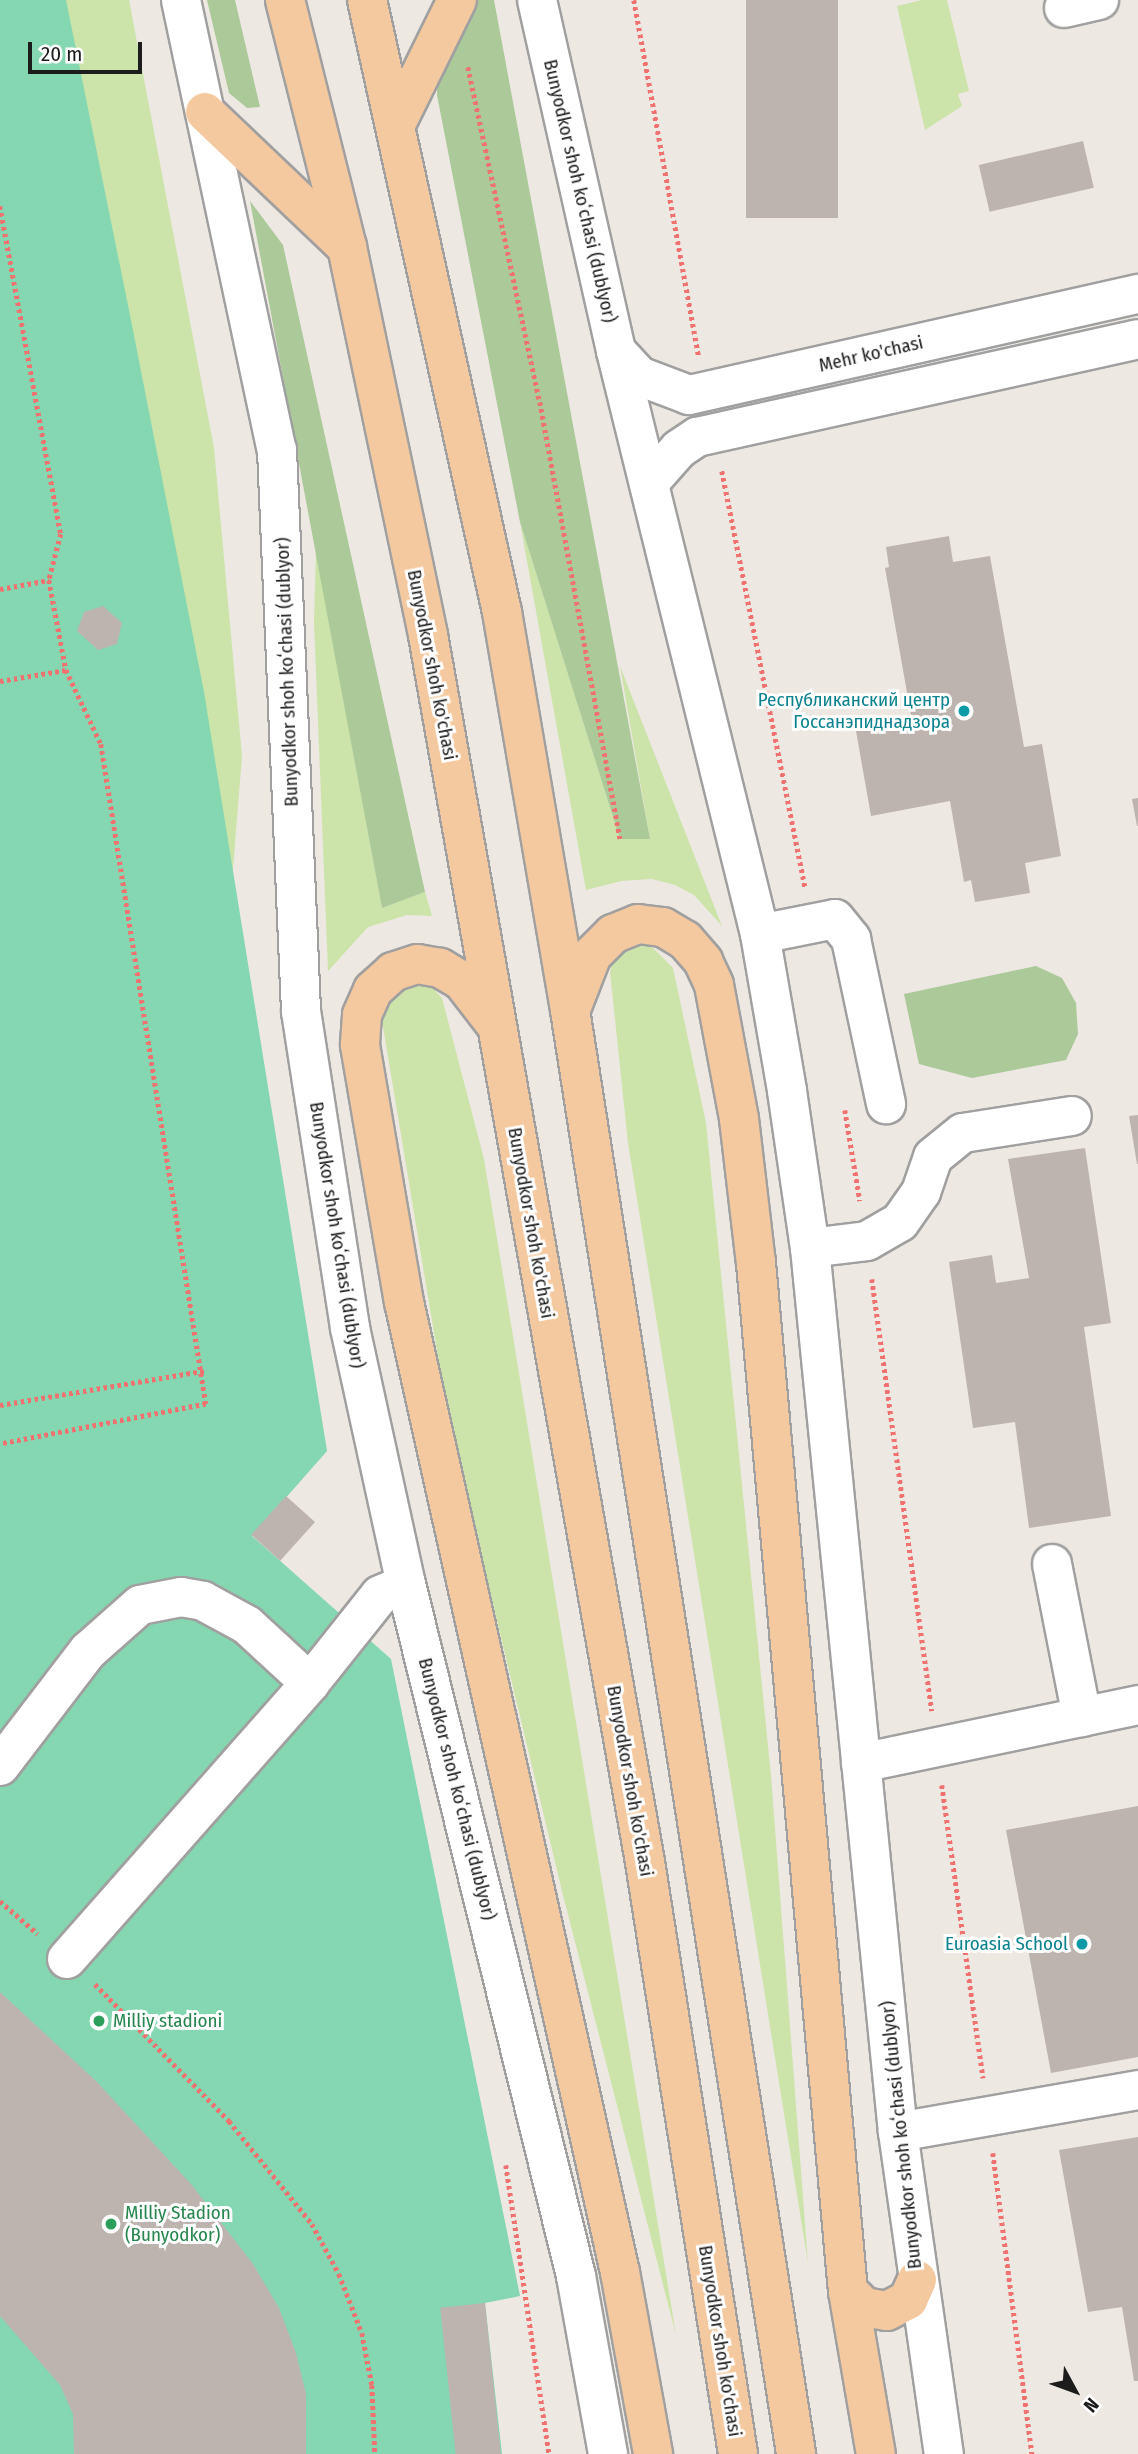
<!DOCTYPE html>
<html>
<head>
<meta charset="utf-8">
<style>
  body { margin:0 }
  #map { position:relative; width:1138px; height:2454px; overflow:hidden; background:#ede8e2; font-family:"Fira Sans Condensed",sans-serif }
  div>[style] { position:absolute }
  .grass>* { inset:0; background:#cce4aa }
  .forest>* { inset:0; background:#abc999 }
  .pitch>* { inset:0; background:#84d7b0 }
  .building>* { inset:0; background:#bdb4af; transform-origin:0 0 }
  .path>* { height:4.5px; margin-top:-2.25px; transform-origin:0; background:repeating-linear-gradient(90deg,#f07270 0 3.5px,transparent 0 7px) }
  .roads { filter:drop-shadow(2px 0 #a0a0a0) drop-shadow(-2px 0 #a0a0a0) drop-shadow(0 2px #a0a0a0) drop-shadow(0 -2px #a0a0a0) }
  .minor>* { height:38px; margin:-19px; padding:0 19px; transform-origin:19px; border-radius:19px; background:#fff }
  .major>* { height:38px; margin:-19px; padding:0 19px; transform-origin:19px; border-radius:19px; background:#f5c99f }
  .dots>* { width:19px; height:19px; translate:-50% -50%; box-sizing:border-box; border:4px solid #fff; border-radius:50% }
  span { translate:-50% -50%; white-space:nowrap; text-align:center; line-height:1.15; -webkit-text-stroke:6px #fff; paint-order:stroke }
  .street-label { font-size:19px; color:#1c1c1c }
  .culture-label { font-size:19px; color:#0d838f }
  .right { translate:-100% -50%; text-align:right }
  .leisure-label { font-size:19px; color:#27864d }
  .left { translate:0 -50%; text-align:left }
  .north { position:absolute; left:1040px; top:2356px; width:70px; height:70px; -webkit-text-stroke:5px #fff; paint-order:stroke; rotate:131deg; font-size:19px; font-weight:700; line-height:28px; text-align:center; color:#1c1c1c }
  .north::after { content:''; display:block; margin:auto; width:24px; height:32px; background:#1c1c1c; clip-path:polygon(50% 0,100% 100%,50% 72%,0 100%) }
  .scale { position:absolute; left:28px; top:42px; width:114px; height:32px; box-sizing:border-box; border:4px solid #1c1c1c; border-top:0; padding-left:9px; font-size:21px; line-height:24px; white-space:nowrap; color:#1c1c1c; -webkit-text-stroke:5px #fff; paint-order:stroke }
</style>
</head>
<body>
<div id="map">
  <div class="grass">
    <i style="clip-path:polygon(0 0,129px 0,214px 448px,242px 756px,232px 882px,327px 1451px,252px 1536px)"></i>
    <i style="clip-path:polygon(922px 0,947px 0,969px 91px,958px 94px,962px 106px,925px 130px,897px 6px)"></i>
    <i style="clip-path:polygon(520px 522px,620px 839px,650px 839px,620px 666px,722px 926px,694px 895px,675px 885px,652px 879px,621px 881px,586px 890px)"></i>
    <i style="clip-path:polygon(316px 549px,382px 908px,425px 892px,432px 916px,407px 915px,368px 927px,328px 971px,314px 622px)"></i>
    <i style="clip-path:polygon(630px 945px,651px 946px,673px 968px,706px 1123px,771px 1776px,808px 2263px,628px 1143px,610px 972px,613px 960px)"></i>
    <i style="clip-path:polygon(400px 983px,428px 983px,442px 998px,484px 1159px,676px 2335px,563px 1895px,448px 1417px,380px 1009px)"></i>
  </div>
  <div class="forest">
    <i style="clip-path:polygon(207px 0,235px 0,260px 107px,247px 108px,229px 93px)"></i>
    <i style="clip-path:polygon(471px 0,494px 0,650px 839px,620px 839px,520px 522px,437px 95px,438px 66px)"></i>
    <i style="clip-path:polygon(250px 201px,283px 245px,425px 892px,382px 908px)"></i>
    <i style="clip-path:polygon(1036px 966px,1062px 978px,1076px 1003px,1078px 1034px,1066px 1060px,972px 1078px,919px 1064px,904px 994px)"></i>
  </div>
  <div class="pitch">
    <i style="clip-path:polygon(0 0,66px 0,130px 315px,204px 692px,327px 1451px,252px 1536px,391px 1659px,520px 2296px,485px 2303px,502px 2454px,0 2454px)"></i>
  </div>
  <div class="building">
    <i style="left:746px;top:0;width:92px;height:218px"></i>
    <i style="left:1083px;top:141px;width:48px;height:107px;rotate:77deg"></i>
    <i style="clip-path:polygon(949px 536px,953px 562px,990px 556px,1024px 747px,1042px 744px,1061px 856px,1025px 863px,1030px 893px,975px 902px,971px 880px,964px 882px,950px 801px,871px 816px,856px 731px,912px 721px,885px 568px,889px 567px,886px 547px)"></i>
    <i style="clip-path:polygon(103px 606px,122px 623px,117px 644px,98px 650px,77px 631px,84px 612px)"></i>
    <i style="clip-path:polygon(1138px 798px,1138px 826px,1137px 826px,1132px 799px)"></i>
    <i style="clip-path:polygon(1138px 1115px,1138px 1164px,1137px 1164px,1129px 1116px)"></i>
    <i style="clip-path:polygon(1085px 1148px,1111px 1323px,1084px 1327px,1111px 1516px,1029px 1528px,1015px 1422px,973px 1428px,949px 1262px,992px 1255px,996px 1283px,1029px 1278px,1008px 1159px)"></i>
    <i style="left:286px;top:1496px;width:39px;height:52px;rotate:42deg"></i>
    <i style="clip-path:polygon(1138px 1806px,1138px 2057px,1051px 2073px,1006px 1830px)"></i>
    <i style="clip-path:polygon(0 1992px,96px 2081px,191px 2184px,253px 2264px,279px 2308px,296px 2353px,306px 2394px,306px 2454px,74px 2454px,73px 2414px,60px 2385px,0 2316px)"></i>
    <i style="clip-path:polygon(1138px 2137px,1138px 2381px,1134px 2381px,1122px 2307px,1088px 2312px,1059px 2150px)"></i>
    <i style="left:485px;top:2303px;width:152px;height:45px;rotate:84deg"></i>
  </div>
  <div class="path">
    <i style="left:634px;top:0;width:362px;rotate:79.7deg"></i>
    <i style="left:468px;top:67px;width:343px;rotate:77.9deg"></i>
    <i style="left:540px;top:402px;width:444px;rotate:79.6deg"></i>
    <i style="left:0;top:206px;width:334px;rotate:79.5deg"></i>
    <i style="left:61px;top:534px;width:48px;rotate:104.6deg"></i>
    <i style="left:49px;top:580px;width:92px;rotate:79.3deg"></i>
    <i style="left:66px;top:670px;width:82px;rotate:64.7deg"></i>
    <i style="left:101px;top:744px;width:668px;rotate:80.96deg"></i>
    <i style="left:206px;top:1404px;width:210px;rotate:169deg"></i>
    <i style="left:722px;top:471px;width:425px;rotate:78.7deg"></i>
    <i style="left:0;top:589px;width:50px;rotate:-10.4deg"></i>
    <i style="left:0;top:681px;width:67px;rotate:-9.5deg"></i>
    <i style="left:845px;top:1110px;width:92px;rotate:80.6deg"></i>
    <i style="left:872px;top:1279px;width:436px;rotate:82.1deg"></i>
    <i style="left:0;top:1405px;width:207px;rotate:-9.5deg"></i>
    <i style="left:942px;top:1785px;width:296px;rotate:82deg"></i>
    <i style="left:0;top:1901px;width:50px;rotate:41deg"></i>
    <i style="left:95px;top:1984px;width:192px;rotate:45.6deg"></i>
    <i style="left:229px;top:2121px;width:132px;rotate:51.1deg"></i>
    <i style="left:312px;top:2224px;width:57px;rotate:61.6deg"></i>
    <i style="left:339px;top:2274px;width:63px;rotate:68.7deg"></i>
    <i style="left:362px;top:2333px;width:53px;rotate:79.1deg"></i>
    <i style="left:372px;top:2385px;width:69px;rotate:87.5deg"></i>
    <i style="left:993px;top:2153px;width:304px;rotate:82.6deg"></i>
    <i style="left:506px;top:2165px;width:292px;rotate:81.5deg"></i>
  </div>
  <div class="roads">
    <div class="minor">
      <i style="left:181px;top:0;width:460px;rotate:78deg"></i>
      <i style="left:277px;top:450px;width:562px;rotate:87.55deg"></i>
      <i style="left:301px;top:1011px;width:321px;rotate:81.2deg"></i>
      <i style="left:350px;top:1328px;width:262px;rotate:77.7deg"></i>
      <i style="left:406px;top:1584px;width:713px;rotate:76.2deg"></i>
      <i style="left:576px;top:2276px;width:181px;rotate:79.8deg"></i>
      <i style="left:537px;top:0;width:360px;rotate:77.3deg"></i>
      <i style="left:616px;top:351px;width:601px;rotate:76.13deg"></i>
      <i style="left:760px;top:934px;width:159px;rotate:80.2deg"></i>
      <i style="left:787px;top:1091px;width:159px;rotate:81.7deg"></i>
      <i style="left:810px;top:1248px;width:888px;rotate:84.32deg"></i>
      <i style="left:898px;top:2132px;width:325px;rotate:81.9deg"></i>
      <i style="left:1064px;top:8px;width:36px;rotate:-13deg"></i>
      <i style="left:616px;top:351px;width:34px;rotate:47deg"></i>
      <i style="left:639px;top:376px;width:53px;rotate:20.8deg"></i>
      <i style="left:689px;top:395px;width:460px;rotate:-12.7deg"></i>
      <i style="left:649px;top:483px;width:45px;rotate:-48.6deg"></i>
      <i style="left:679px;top:449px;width:22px;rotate:-34deg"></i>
      <i style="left:697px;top:437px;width:452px;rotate:-12.5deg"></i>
      <i style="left:760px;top:934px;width:76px;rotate:-11.3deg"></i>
      <i style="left:835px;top:919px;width:26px;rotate:51deg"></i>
      <i style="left:851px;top:939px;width:169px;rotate:78deg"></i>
      <i style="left:810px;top:1248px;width:57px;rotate:-7deg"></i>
      <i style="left:867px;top:1241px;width:38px;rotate:-30deg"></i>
      <i style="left:900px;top:1222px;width:37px;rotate:-55deg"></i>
      <i style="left:921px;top:1192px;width:37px;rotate:-71deg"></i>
      <i style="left:933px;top:1157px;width:38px;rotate:-39deg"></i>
      <i style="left:963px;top:1133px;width:110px;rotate:-8.9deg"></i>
      <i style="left:1052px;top:1564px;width:156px;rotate:78.9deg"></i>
      <i style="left:861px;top:1763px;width:283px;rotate:-11.8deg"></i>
      <i style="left:0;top:1766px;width:145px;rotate:-52.6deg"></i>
      <i style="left:88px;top:1651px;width:69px;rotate:-41.5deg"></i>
      <i style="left:140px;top:1605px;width:42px;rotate:-11deg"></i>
      <i style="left:181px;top:1597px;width:22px;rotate:10deg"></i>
      <i style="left:203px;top:1601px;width:50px;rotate:28.6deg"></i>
      <i style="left:247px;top:1625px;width:86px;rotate:42.6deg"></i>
      <i style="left:67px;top:1959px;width:368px;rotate:-48.6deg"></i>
      <i style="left:310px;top:1683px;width:112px;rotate:-51.5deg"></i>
      <i style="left:380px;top:1595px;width:28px;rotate:-23deg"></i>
      <i style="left:898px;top:2132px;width:244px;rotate:-9.9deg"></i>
    </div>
    <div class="major">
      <i style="left:285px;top:0;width:255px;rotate:75.9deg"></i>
      <i style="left:347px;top:247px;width:396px;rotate:78.2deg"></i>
      <i style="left:428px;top:635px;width:1246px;rotate:79.97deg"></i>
      <i style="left:645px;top:1862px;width:599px;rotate:81.07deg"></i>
      <i style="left:367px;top:0;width:627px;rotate:77.56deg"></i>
      <i style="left:502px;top:612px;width:404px;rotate:80.3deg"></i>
      <i style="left:570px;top:1010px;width:1462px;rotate:81.1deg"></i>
      <i style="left:205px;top:112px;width:196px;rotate:43.6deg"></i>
      <i style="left:396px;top:124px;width:138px;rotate:-63.8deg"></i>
      <i style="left:571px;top:1009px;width:58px;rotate:-68.7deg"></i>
      <i style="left:592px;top:955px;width:30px;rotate:-45deg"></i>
      <i style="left:613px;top:934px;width:27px;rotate:-22deg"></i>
      <i style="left:638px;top:924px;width:25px;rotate:7deg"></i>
      <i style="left:663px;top:927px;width:26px;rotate:31deg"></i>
      <i style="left:685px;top:940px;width:28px;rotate:49deg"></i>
      <i style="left:703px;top:961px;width:26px;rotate:65deg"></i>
      <i style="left:714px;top:985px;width:136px;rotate:79.4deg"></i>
      <i style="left:739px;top:1119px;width:145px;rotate:83.3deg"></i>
      <i style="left:756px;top:1263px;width:1032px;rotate:84.89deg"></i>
      <i style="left:848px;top:2291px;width:165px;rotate:80.3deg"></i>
      <i style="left:493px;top:1021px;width:51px;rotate:-127.8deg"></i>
      <i style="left:462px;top:981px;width:26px;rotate:-149deg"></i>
      <i style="left:440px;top:968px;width:23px;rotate:-170deg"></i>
      <i style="left:417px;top:964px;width:25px;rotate:162deg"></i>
      <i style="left:393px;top:972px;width:27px;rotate:138deg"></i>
      <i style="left:373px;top:990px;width:27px;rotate:114deg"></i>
      <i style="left:362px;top:1015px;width:30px;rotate:94deg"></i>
      <i style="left:360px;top:1045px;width:261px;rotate:80.3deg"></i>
      <i style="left:404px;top:1302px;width:994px;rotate:77.45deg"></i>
      <i style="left:620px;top:2272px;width:185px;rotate:79.7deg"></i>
      <i style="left:848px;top:2291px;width:23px;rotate:45deg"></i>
      <i style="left:864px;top:2307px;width:23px;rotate:10deg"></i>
      <i style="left:887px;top:2311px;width:24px;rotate:-28deg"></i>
      <i style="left:908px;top:2300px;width:22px;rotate:-66deg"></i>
    </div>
  </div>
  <div class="dots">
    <i style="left:964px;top:711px;background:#0f9aa8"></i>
    <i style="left:1082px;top:1944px;background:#0f9aa8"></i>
    <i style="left:99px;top:2021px;background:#2e9e5b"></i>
    <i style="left:111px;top:2224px;background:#2e9e5b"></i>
  </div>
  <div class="street-label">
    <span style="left:580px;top:191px;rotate:77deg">Bunyodkor shoh koʻchasi (dublyor)</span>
    <span style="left:871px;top:354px;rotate:-13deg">Mehr ko'chasi</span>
    <span style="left:432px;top:665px;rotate:79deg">Bunyodkor shoh ko'chasi</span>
    <span style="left:287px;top:672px;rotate:-92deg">Bunyodkor shoh koʻchasi (dublyor)</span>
    <span style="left:531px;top:1223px;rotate:80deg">Bunyodkor shoh ko'chasi</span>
    <span style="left:337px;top:1235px;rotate:81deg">Bunyodkor shoh koʻchasi (dublyor)</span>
    <span style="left:630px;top:1781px;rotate:80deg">Bunyodkor shoh ko'chasi</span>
    <span style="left:457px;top:1789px;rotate:76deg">Bunyodkor shoh koʻchasi (dublyor)</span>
    <span style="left:901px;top:2135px;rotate:-96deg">Bunyodkor shoh koʻchasi (dublyor)</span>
    <span style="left:720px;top:2341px;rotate:81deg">Bunyodkor shoh ko'chasi</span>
  </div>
  <div class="culture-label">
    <span class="right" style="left:950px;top:711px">Республиканский центр<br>Госсанэпиднадзора</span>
    <span class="right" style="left:1068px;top:1944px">Euroasia School</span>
  </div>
  <div class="leisure-label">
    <span class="left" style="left:113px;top:2021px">Milliy stadioni</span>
    <span class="left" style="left:125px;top:2224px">Milliy Stadion<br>(Bunyodkor)</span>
  </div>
  <div class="north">N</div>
  <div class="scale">20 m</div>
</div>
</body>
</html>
